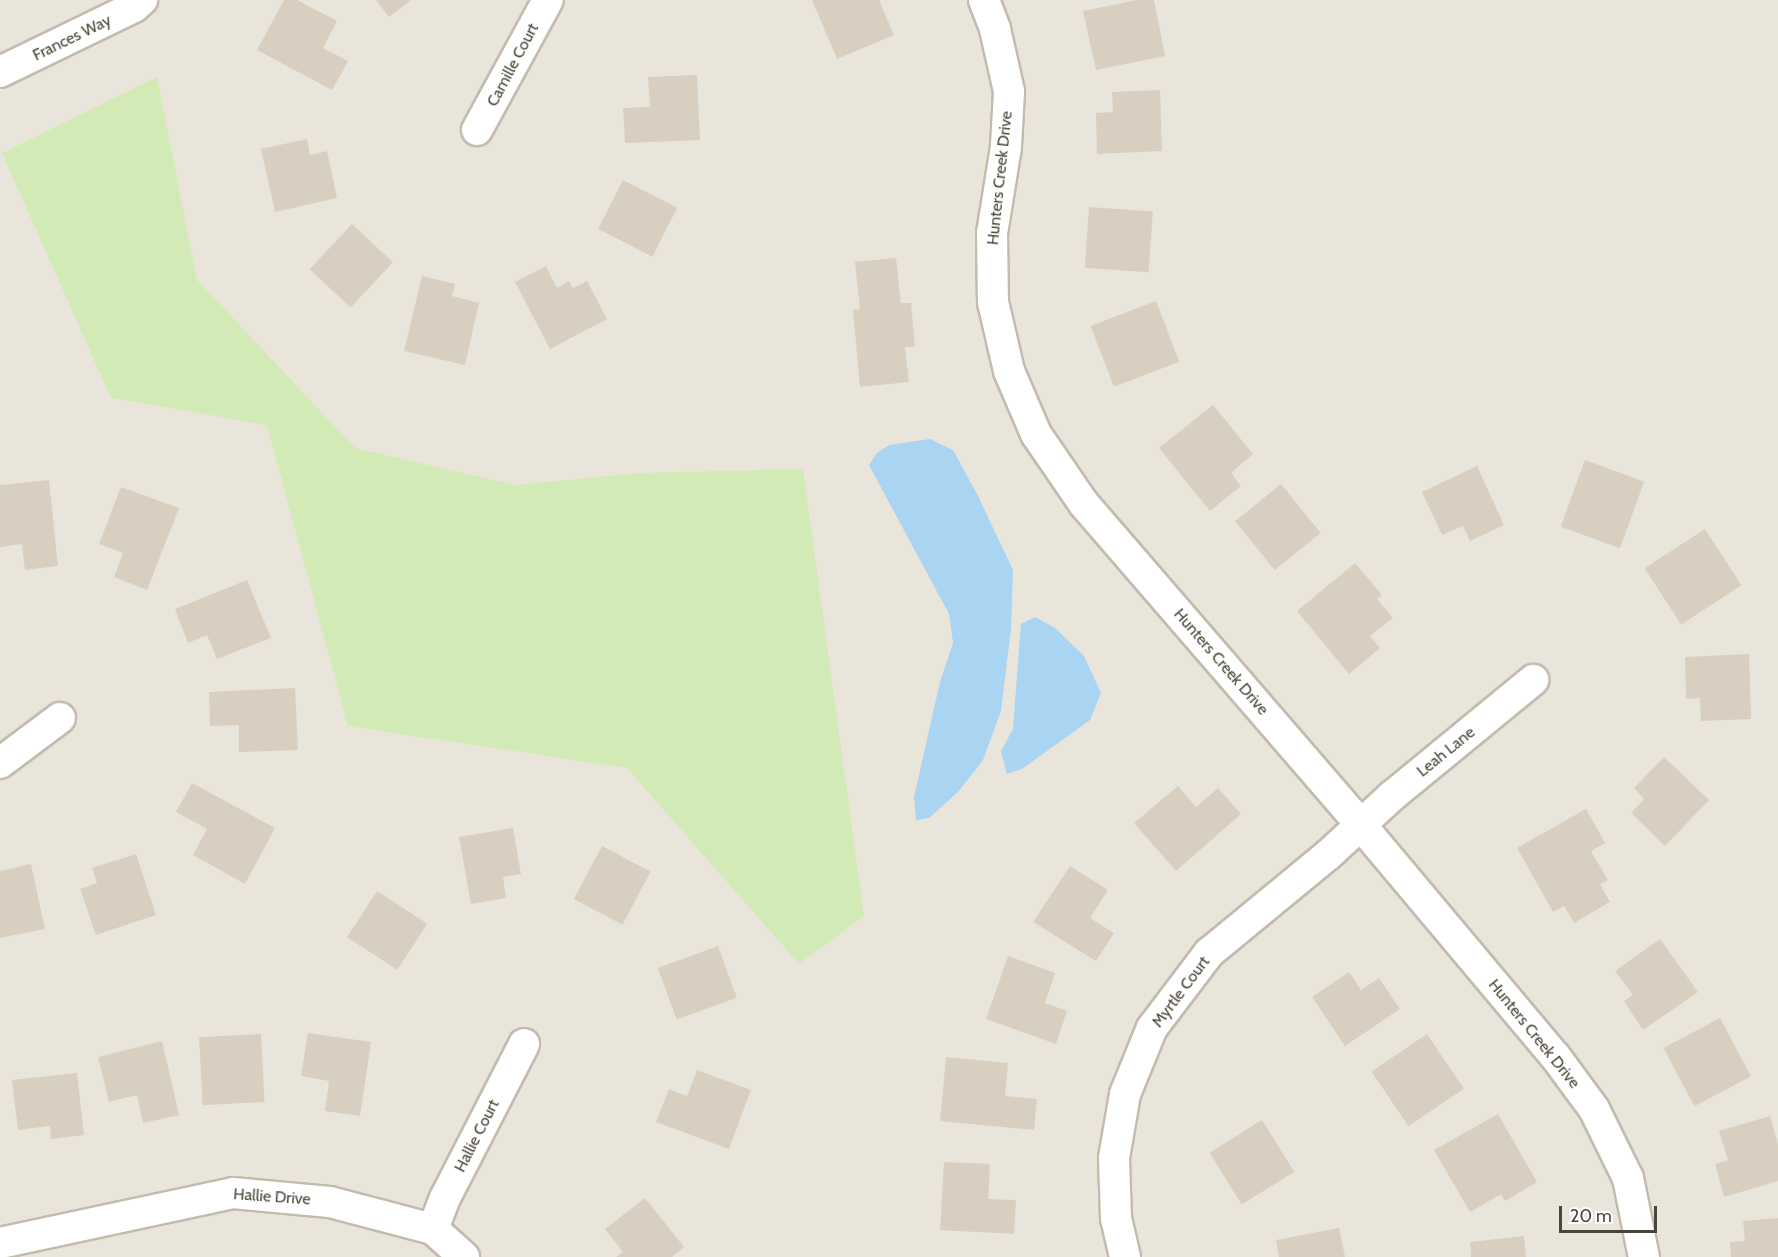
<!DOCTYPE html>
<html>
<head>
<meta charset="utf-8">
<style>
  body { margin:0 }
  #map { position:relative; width:1778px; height:1257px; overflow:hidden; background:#f6f3ec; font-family:Cabin,sans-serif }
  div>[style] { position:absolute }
  .residential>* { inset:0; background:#eae5da; transform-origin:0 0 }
  .green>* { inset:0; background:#d2eab5 }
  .water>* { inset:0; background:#a9d4f2 }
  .building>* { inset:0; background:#d8cfc1; transform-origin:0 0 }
  .roads { filter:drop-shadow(2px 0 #c2bbae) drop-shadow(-2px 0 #c2bbae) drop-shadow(0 2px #c2bbae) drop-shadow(0 -2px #c2bbae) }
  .street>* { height:30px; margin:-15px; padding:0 15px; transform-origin:15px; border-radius:15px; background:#fff }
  span { translate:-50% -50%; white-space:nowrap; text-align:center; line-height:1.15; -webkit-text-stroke:4.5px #fff; paint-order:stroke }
  .street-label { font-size:16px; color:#4b4439 }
  .scale { position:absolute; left:1559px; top:1206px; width:98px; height:27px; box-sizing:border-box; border:3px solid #4b4439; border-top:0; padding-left:8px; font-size:18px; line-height:21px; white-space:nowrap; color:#4b4439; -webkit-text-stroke:4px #fff; paint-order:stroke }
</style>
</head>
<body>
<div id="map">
  <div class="residential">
    <i style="left:0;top:0;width:1778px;height:1257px"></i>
  </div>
  <div class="green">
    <i style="clip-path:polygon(157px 77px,197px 280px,355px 448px,515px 485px,639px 473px,803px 469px,864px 916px,799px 964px,627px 768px,348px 726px,267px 425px,111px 398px,2px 153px)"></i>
  </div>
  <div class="water">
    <i style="clip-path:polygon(930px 439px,953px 450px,977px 494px,1013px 570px,1011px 629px,1001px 711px,983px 760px,958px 792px,929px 818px,916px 820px,914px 797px,940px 682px,953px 643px,949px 614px,869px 465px,877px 453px,889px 445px)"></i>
    <i style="clip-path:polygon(1035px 617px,1055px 628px,1084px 656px,1101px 693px,1090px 720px,1022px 769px,1007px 774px,1001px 751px,1013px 729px,1021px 624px)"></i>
  </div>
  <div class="building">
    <i style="clip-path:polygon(284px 0,297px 0,337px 21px,323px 48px,348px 61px,332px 90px,257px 50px)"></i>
    <i style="clip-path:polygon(376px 0,411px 0,389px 17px)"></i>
    <i style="clip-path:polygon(812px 0,879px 0,894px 35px,837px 59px)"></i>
    <i style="clip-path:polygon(1137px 0,1154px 0,1165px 56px,1096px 70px,1083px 11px)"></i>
    <i style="clip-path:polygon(697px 75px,700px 140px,625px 143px,623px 108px,650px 107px,648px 77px)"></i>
    <i style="clip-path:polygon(1160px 90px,1162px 151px,1097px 154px,1096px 113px,1113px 112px,1112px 92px)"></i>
    <i style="clip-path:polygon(307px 139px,310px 155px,327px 151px,337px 198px,275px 212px,261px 149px)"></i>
    <i style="left:623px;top:180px;width:61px;height:55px;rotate:27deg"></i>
    <i style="left:1089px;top:207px;width:64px;height:61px;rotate:4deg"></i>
    <i style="left:352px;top:224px;width:56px;height:62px;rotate:43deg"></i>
    <i style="clip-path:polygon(896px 258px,901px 303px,911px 303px,915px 347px,905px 347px,909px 382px,860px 387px,853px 310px,860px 309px,855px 262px)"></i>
    <i style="clip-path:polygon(546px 266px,557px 288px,569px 281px,573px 288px,587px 281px,607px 319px,550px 349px,515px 282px)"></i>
    <i style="clip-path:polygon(422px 276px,455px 284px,452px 296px,479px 303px,465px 365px,404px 351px)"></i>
    <i style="left:1156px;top:301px;width:65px;height:70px;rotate:69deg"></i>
    <i style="clip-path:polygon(1213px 405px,1253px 454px,1231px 473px,1241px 486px,1210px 511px,1159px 448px)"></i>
    <i style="left:1585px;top:460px;width:63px;height:71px;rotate:20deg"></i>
    <i style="clip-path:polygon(1477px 466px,1504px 525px,1470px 541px,1463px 526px,1442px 535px,1422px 492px)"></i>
    <i style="clip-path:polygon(49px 480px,58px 566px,25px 570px,22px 544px,0 547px,0 485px)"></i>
    <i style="left:1281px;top:484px;width:63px;height:59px;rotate:51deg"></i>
    <i style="clip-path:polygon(121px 487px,179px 508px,147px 590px,114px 577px,123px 553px,99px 544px)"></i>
    <i style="left:1705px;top:529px;width:67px;height:72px;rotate:57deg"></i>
    <i style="clip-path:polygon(1355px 563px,1382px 595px,1377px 599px,1393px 618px,1370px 636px,1380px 648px,1349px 674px,1297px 611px)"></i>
    <i style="clip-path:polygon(247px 580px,271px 638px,217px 659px,207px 635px,188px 643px,175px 609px)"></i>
    <i style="clip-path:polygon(1749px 654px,1751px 719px,1701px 721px,1700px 698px,1686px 699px,1685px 657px)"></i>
    <i style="clip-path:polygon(295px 688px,298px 750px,239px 752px,239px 725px,210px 726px,209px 692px)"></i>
    <i style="clip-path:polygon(1664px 757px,1709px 800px,1665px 846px,1631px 813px,1644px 799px,1634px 788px)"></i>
    <i style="clip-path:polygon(192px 783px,275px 828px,245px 884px,193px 855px,207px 829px,176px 812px)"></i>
    <i style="clip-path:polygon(1178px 786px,1196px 807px,1218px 788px,1241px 814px,1176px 871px,1134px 823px)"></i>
    <i style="clip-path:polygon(1586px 809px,1605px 843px,1591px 851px,1608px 880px,1600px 884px,1610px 902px,1574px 923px,1564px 906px,1553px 912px,1517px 848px)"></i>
    <i style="clip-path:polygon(513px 828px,521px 874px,503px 877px,506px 898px,471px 904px,459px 837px)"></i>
    <i style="left:602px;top:846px;width:55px;height:60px;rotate:28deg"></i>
    <i style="clip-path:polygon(136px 854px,156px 915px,96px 935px,80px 889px,97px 883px,92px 868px)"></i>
    <i style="clip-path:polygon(31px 864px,45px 929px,0 938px,0 871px)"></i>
    <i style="clip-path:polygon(1070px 866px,1108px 890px,1090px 918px,1114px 933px,1096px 961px,1033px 922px)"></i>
    <i style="left:377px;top:891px;width:60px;height:55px;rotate:33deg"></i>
    <i style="clip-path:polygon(1660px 939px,1698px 992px,1643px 1030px,1624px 1001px,1633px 995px,1615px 971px)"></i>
    <i style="left:718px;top:946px;width:55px;height:64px;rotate:70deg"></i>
    <i style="clip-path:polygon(1008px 956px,1055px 973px,1045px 1003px,1067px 1011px,1056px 1044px,986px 1019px)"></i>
    <i style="clip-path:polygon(1349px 972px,1361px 990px,1379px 978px,1400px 1009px,1345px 1046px,1312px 997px)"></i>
    <i style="left:1720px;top:1018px;width:66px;height:64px;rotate:62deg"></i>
    <i style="clip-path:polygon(308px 1033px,371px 1042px,360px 1116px,325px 1111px,329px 1081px,301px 1076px)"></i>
    <i style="left:261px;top:1034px;width:68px;height:62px;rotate:87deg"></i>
    <i style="left:1427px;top:1034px;width:66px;height:67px;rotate:56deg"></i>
    <i style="clip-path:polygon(162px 1041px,179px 1115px,143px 1123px,137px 1095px,109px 1102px,98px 1057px)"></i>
    <i style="clip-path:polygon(946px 1057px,1008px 1063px,1005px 1096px,1037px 1099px,1034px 1130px,940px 1121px)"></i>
    <i style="clip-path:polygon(697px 1070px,751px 1090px,729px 1149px,656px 1122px,669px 1089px,687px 1096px)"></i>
    <i style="clip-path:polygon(77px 1073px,84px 1135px,51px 1139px,50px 1126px,18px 1130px,12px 1080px)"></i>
    <i style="clip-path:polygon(1498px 1114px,1537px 1182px,1505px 1201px,1501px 1194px,1470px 1212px,1434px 1150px)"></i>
    <i style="clip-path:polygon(1770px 1116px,1778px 1144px,1778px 1181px,1724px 1197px,1715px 1164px,1728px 1160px,1719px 1131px)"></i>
    <i style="left:1262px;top:1120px;width:61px;height:62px;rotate:58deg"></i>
    <i style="clip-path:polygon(944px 1162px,990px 1164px,988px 1199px,1016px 1200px,1014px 1234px,940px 1230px)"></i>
    <i style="clip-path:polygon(645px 1198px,684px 1247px,672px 1257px,616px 1257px,623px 1252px,605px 1229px)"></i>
    <i style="clip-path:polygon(1778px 1218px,1778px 1257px,1731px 1257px,1730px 1242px,1745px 1241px,1743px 1221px)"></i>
    <i style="clip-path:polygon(1339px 1228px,1345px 1257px,1279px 1257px,1276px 1240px)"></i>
    <i style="clip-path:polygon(1524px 1236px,1526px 1257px,1471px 1257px,1470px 1242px)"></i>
  </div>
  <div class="roads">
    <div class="street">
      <i style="left:984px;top:0;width:31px;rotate:69deg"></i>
      <i style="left:995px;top:29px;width:64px;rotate:77.3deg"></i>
      <i style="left:1009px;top:91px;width:56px;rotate:93.1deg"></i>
      <i style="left:1006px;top:147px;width:87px;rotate:99.2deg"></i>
      <i style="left:992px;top:233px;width:69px;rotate:89.2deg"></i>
      <i style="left:993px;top:302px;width:71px;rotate:76.9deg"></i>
      <i style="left:1009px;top:371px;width:69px;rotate:66.8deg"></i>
      <i style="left:1036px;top:434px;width:85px;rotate:55.6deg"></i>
      <i style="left:1084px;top:504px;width:423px;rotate:49.2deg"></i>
      <i style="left:1360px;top:824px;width:303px;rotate:50deg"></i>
      <i style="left:1555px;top:1056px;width:66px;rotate:53.7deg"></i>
      <i style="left:1594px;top:1109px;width:77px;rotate:63.8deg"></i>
      <i style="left:1628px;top:1178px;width:81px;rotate:78.6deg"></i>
      <i style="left:0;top:72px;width:149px;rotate:-25.9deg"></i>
      <i style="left:134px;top:7px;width:11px;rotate:-41deg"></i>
      <i style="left:477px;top:130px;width:148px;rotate:-61.4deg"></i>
      <i style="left:0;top:763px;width:75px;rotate:-36.9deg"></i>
      <i style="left:433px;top:1229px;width:33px;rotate:-69deg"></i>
      <i style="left:445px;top:1198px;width:173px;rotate:-62.8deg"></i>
      <i style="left:0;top:1243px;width:238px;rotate:-12.1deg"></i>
      <i style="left:233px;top:1193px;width:97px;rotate:5.3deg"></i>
      <i style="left:330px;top:1202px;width:106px;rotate:14.7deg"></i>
      <i style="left:433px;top:1229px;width:42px;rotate:42.1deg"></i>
      <i style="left:1125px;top:1257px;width:39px;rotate:-103deg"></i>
      <i style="left:1116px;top:1219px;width:61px;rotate:-91.9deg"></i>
      <i style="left:1114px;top:1158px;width:65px;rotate:-80.2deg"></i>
      <i style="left:1125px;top:1094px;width:71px;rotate:-67.8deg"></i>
      <i style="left:1152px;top:1028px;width:94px;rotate:-52.8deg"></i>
      <i style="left:1209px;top:953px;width:154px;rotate:-39.5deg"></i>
      <i style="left:1328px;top:855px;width:87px;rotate:-42.7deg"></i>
      <i style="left:1392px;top:796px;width:183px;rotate:-39.4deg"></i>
    </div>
  </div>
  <div class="street-label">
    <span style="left:72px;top:38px;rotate:-26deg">Frances Way</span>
    <span style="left:513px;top:65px;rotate:-62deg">Camille Court</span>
    <span style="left:1000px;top:178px;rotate:-84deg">Hunters Creek Drive</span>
    <span style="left:1221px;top:662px;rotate:49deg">Hunters Creek Drive</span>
    <span style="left:1446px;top:752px;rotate:-39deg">Leah Lane</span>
    <span style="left:1181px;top:992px;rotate:-53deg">Myrtle Court</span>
    <span style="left:1534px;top:1034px;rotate:51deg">Hunters Creek Drive</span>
    <span style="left:477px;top:1136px;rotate:-63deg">Hallie Court</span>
    <span style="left:272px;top:1197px;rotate:4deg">Hallie Drive</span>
  </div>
  <div class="scale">20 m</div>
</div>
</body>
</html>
